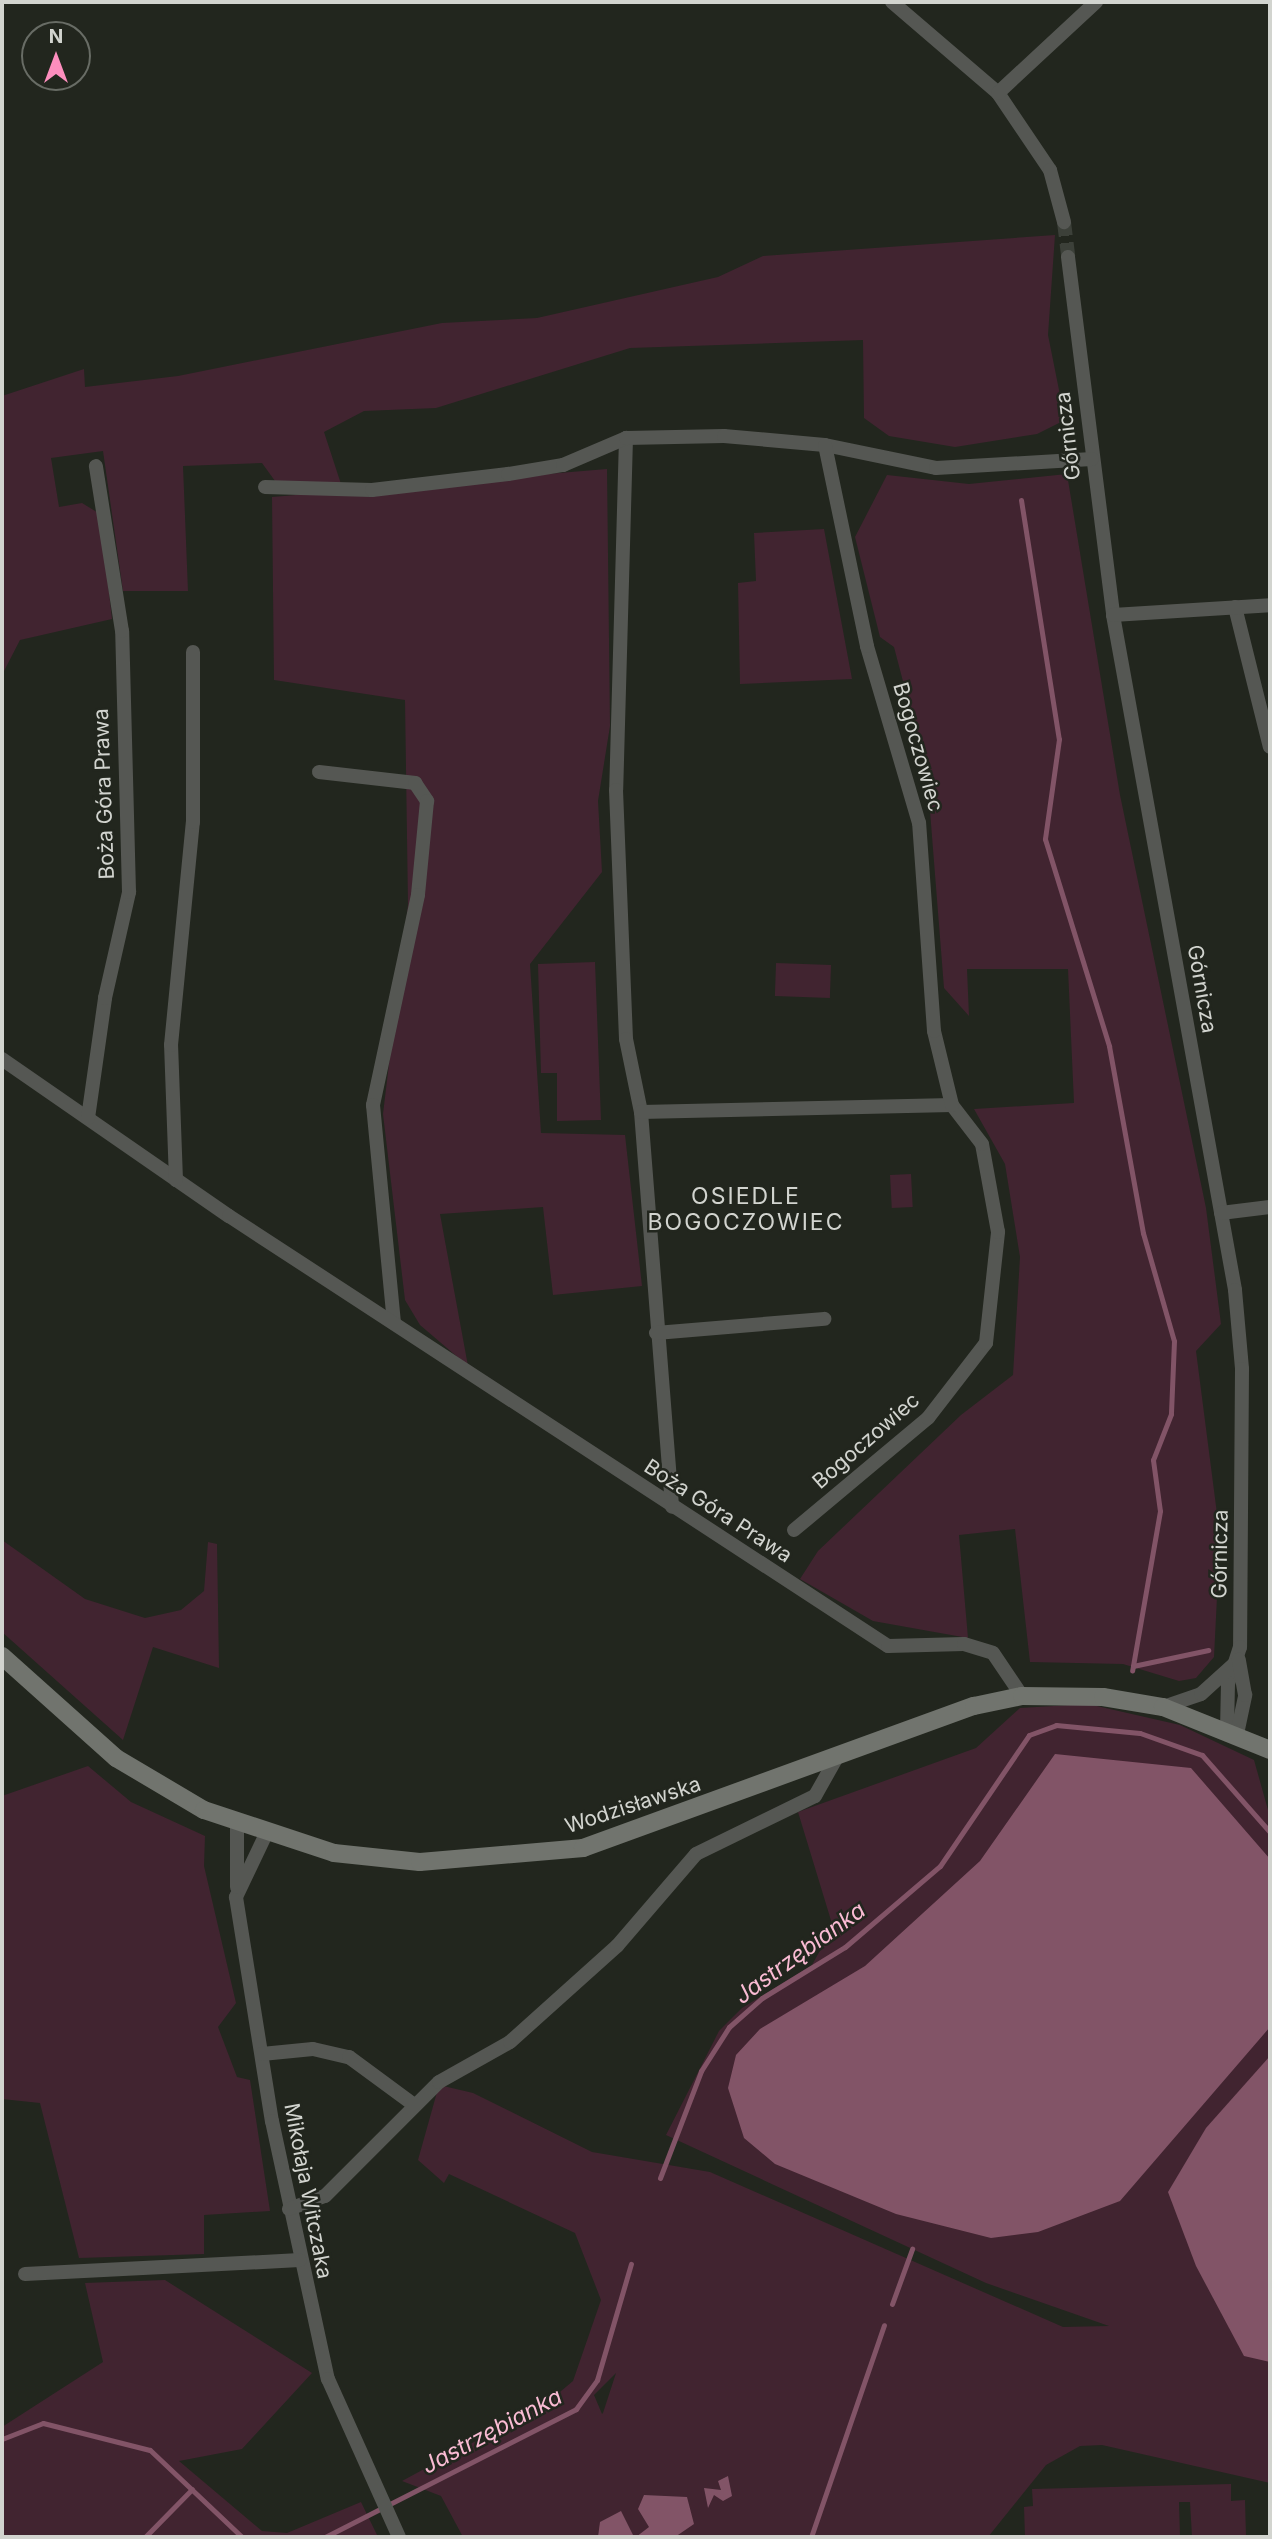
<!DOCTYPE html>
<html>
<head>
<meta charset="utf-8">
<style>
  body { margin:0 }
  #map { position:relative; width:1272px; height:2539px; overflow:hidden; background:#22261e; font-family:Inter,sans-serif }
  div>[style] { position:absolute }
  .green>* { inset:0; background:#412430; transform-origin:0 0 }
  .water>* { inset:0; background:#825467 }
  .stream>* { height:5px; margin:-2.5px; padding:0 2.5px; transform-origin:2.5px; border-radius:2.5px; background:#825467 }
  .minor-tunnel>* { height:14px; margin-top:-7px; transform-origin:0; background:repeating-linear-gradient(90deg,#3c4039 0 14px,transparent 0 21px) }
  .minor>* { height:14px; margin:-7px; padding:0 7px; transform-origin:7px; border-radius:7px; background:#555753 }
  .secondary>* { height:18px; margin:-9px; padding:0 9px; transform-origin:9px; border-radius:9px; background:#71746e }
  span { translate:-50% -50%; white-space:nowrap; text-align:center; line-height:1.15; -webkit-text-stroke:5px #22261e; paint-order:stroke }
  .street-label { font-size:21px; color:#d2d4cf }
  .neighbourhood-label { font-size:23px; color:#d2d4cf; letter-spacing:2px }
  .water-label { font-size:23px; color:#f9bbd3; font-style:italic }
  .frame { position:absolute; inset:0; border:4px solid #d2d4cf; pointer-events:none }
  .north { position:absolute; left:21px; top:21px; width:70px; height:70px; box-sizing:border-box; background:#22261e; border:2px solid #686c65; border-radius:50%; rotate:0deg; font-size:19px; font-weight:700; line-height:28px; text-align:center; color:#d2d4cf }
  .north::after { content:''; display:block; margin:auto; width:24px; height:32px; background:#fd8ebe; clip-path:polygon(50% 0,100% 100%,50% 72%,0 100%) }
</style>
</head>
<body>
<div id="map">
  <div class="green">
    <i style="clip-path:polygon(1055px 235px,1048px 335px,1065px 420px,1037px 434px,955px 447px,889px 436px,864px 418px,863px 340px,630px 348px,436px 408px,364px 411px,324px 432px,341px 484px,275px 481px,262px 463px,183px 466px,188px 591px,123px 591px,103px 451px,51px 458px,59px 507px,82px 503px,100px 514px,112px 619px,20px 640px,2px 675px,2px 396px,84px 369px,85px 387px,178px 376px,442px 323px,537px 318px,718px 277px,763px 256px)"></i>
    <i style="clip-path:polygon(607px 469px,610px 726px,598px 801px,602px 872px,530px 964px,541px 1133px,625px 1135px,642px 1286px,553px 1295px,543px 1207px,440px 1214px,468px 1366px,420px 1325px,405px 1300px,383px 1114px,408px 905px,405px 700px,274px 680px,272px 497px)"></i>
    <i style="clip-path:polygon(1067px 474px,1120px 795px,1206px 1208px,1221px 1324px,1196px 1351px,1220px 1537px,1214px 1657px,1196px 1678px,1179px 1681px,1123px 1664px,1030px 1662px,1015px 1529px,959px 1535px,968px 1638px,873px 1621px,800px 1579px,818px 1551px,961px 1415px,1013px 1375px,1020px 1257px,1005px 1164px,974px 1109px,1074px 1103px,1068px 969px,967px 969px,969px 1016px,944px 988px,927px 773px,894px 647px,880px 637px,855px 537px,887px 475px,969px 484px)"></i>
    <i style="clip-path:polygon(824px 529px,852px 679px,740px 684px,738px 583px,756px 581px,754px 533px)"></i>
    <i style="clip-path:polygon(595px 962px,601px 1120px,557px 1121px,557px 1073px,541px 1073px,538px 964px)"></i>
    <i style="left:831px;top:965px;width:33px;height:55px;rotate:92deg"></i>
    <i style="left:911px;top:1174px;width:33px;height:21px;rotate:87deg"></i>
    <i style="clip-path:polygon(2px 1540px,85px 1599px,145px 1618px,181px 1610px,204px 1591px,208px 1542px,217px 1544px,219px 1668px,153px 1647px,123px 1740px,2px 1632px)"></i>
    <i style="clip-path:polygon(evenodd,1088px 1704px,1180px 1725px,1254px 1760px,1270px 1817px,1270px 2483px,1102px 2445px,1080px 2446px,1046px 2465px,988px 2537px,463px 2537px,441px 2496px,402px 2481px,548px 2402px,573px 2381px,601px 2300px,575px 2233px,449px 2174px,444px 2183px,418px 2160px,439px 2085px,473px 2093px,592px 2152px,710px 2172px,1063px 2327px,1109px 2326px,986px 2283px,666px 2135px,719px 2031px,742px 2008px,812px 1965px,833px 1927px,798px 1812px,976px 1748px,1020px 1708px,1088px 1704px,616px 2373px,603px 2413px,602px 2414px,594px 2395px,616px 2373px)"></i>
    <i style="clip-path:polygon(88px 1766px,131px 1802px,205px 1836px,204px 1866px,236px 2003px,218px 2027px,237px 2077px,250px 2080px,270px 2211px,204px 2215px,204px 2254px,79px 2258px,40px 2103px,2px 2099px,2px 1796px)"></i>
    <i style="clip-path:polygon(165px 2280px,312px 2373px,242px 2449px,179px 2461px,262px 2531px,287px 2533px,361px 2502px,378px 2537px,2px 2537px,2px 2427px,103px 2362px,85px 2283px)"></i>
    <i style="clip-path:polygon(1231px 2484px,1231px 2501px,1245px 2500px,1246px 2536px,1192px 2537px,1190px 2502px,1179px 2502px,1180px 2537px,1025px 2537px,1024px 2507px,1033px 2506px,1032px 2489px)"></i>
  </div>
  <div class="water">
    <i style="clip-path:polygon(1055px 1754px,1191px 1768px,1270px 1859px,1270px 2027px,1120px 2201px,1038px 2232px,991px 2238px,896px 2214px,775px 2164px,744px 2138px,728px 2088px,736px 2055px,760px 2029px,865px 1966px,980px 1861px)"></i>
    <i style="clip-path:polygon(1270px 2056px,1270px 2362px,1244px 2356px,1196px 2266px,1168px 2192px,1206px 2128px)"></i>
    <i style="clip-path:polygon(728px 2476px,732px 2496px,723px 2501px,714px 2495px,708px 2508px,704px 2488px,721px 2490px,718px 2481px)"></i>
    <i style="clip-path:polygon(644px 2495px,687px 2497px,694px 2524px,675px 2537px,636px 2537px,649px 2527px,638px 2509px)"></i>
    <i style="clip-path:polygon(621px 2511px,634px 2537px,598px 2537px,600px 2522px)"></i>
  </div>
  <div class="stream">
    <i style="left:1021px;top:500px;width:242px;rotate:81deg"></i>
    <i style="left:1059px;top:739px;width:101px;rotate:98deg"></i>
    <i style="left:1045px;top:839px;width:217px;rotate:72.8deg"></i>
    <i style="left:1109px;top:1046px;width:190px;rotate:79.7deg"></i>
    <i style="left:1143px;top:1233px;width:112px;rotate:74deg"></i>
    <i style="left:1174px;top:1341px;width:73px;rotate:92.4deg"></i>
    <i style="left:1171px;top:1414px;width:49px;rotate:111.4deg"></i>
    <i style="left:1153px;top:1460px;width:51px;rotate:82.2deg"></i>
    <i style="left:1160px;top:1511px;width:162px;rotate:99.9deg"></i>
    <i style="left:1133px;top:1666px;width:77px;rotate:-12deg"></i>
    <i style="left:660px;top:2178px;width:115px;rotate:-69deg"></i>
    <i style="left:701px;top:2071px;width:52px;rotate:-57.5deg"></i>
    <i style="left:729px;top:2027px;width:44px;rotate:-41.3deg"></i>
    <i style="left:762px;top:1998px;width:97px;rotate:-31.6deg"></i>
    <i style="left:845px;top:1947px;width:125px;rotate:-40.5deg"></i>
    <i style="left:940px;top:1866px;width:158px;rotate:-55.8deg"></i>
    <i style="left:1029px;top:1735px;width:29px;rotate:-20deg"></i>
    <i style="left:1056px;top:1725px;width:84px;rotate:5.4deg"></i>
    <i style="left:1140px;top:1733px;width:66px;rotate:19.5deg"></i>
    <i style="left:1202px;top:1755px;width:103px;rotate:48.6deg"></i>
    <i style="left:892px;top:2304px;width:59px;rotate:-70deg"></i>
    <i style="left:2px;top:2439px;width:44px;rotate:-21.3deg"></i>
    <i style="left:43px;top:2423px;width:110px;rotate:14.2deg"></i>
    <i style="left:150px;top:2450px;width:127px;rotate:43.4deg"></i>
    <i style="left:145px;top:2537px;width:67px;rotate:-45.6deg"></i>
    <i style="left:325px;top:2537px;width:282px;rotate:-27deg"></i>
    <i style="left:576px;top:2409px;width:36px;rotate:-54deg"></i>
    <i style="left:597px;top:2380px;width:121px;rotate:-73.7deg"></i>
    <i style="left:811px;top:2537px;width:224px;rotate:-71deg"></i>
  </div>
  <div class="minor-tunnel">
    <i style="left:1064px;top:222px;width:35px;rotate:83deg"></i>
  </div>
  <div class="minor">
    <i style="left:892px;top:2px;width:140px;rotate:40.6deg"></i>
    <i style="left:998px;top:93px;width:93px;rotate:56deg"></i>
    <i style="left:1050px;top:170px;width:54px;rotate:74.9deg"></i>
    <i style="left:998px;top:93px;width:134px;rotate:-42.9deg"></i>
    <i style="left:1068px;top:257px;width:361px;rotate:82.8deg"></i>
    <i style="left:1113px;top:615px;width:686px;rotate:79.75deg"></i>
    <i style="left:1235px;top:1290px;width:79px;rotate:84.9deg"></i>
    <i style="left:1242px;top:1369px;width:278px;rotate:90.4deg"></i>
    <i style="left:1240px;top:1647px;width:38px;rotate:108deg"></i>
    <i style="left:1228px;top:1683px;width:46px;rotate:91.2deg"></i>
    <i style="left:626px;top:438px;width:352px;rotate:91.6deg"></i>
    <i style="left:616px;top:790px;width:249px;rotate:87.7deg"></i>
    <i style="left:626px;top:1039px;width:75px;rotate:78.4deg"></i>
    <i style="left:641px;top:1112px;width:396px;rotate:85.5deg"></i>
    <i style="left:265px;top:487px;width:107px;rotate:1.6deg"></i>
    <i style="left:372px;top:490px;width:137px;rotate:-6.7deg"></i>
    <i style="left:508px;top:474px;width:56px;rotate:-9.3deg"></i>
    <i style="left:563px;top:465px;width:69px;rotate:-23.2deg"></i>
    <i style="left:626px;top:438px;width:98px;rotate:-1.2deg"></i>
    <i style="left:724px;top:436px;width:101px;rotate:5.1deg"></i>
    <i style="left:825px;top:445px;width:113px;rotate:11.7deg"></i>
    <i style="left:936px;top:468px;width:156px;rotate:-3.3deg"></i>
    <i style="left:1235px;top:607px;width:144px;rotate:76deg"></i>
    <i style="left:1113px;top:615px;width:157px;rotate:-3.6deg"></i>
    <i style="left:319px;top:772px;width:97px;rotate:6.5deg"></i>
    <i style="left:415px;top:783px;width:22px;rotate:56deg"></i>
    <i style="left:427px;top:801px;width:94px;rotate:95.5deg"></i>
    <i style="left:418px;top:895px;width:215px;rotate:102.1deg"></i>
    <i style="left:373px;top:1105px;width:219px;rotate:84.5deg"></i>
    <i style="left:2px;top:1059px;width:276px;rotate:34.7deg"></i>
    <i style="left:229px;top:1216px;width:787px;rotate:33.12deg"></i>
    <i style="left:888px;top:1646px;width:76px;rotate:-1.5deg"></i>
    <i style="left:964px;top:1644px;width:30px;rotate:17deg"></i>
    <i style="left:993px;top:1653px;width:52px;rotate:56deg"></i>
    <i style="left:641px;top:1112px;width:311px;rotate:-1.3deg"></i>
    <i style="left:88px;top:1118px;width:121px;rotate:-81.9deg"></i>
    <i style="left:105px;top:998px;width:109px;rotate:-77.2deg"></i>
    <i style="left:129px;top:892px;width:261px;rotate:-91.5deg"></i>
    <i style="left:122px;top:631px;width:167px;rotate:-99deg"></i>
    <i style="left:176px;top:1180px;width:135px;rotate:-92.1deg"></i>
    <i style="left:171px;top:1045px;width:224px;rotate:-84.4deg"></i>
    <i style="left:193px;top:822px;width:170px;rotate:-90deg"></i>
    <i style="left:1221px;top:1213px;width:49px;rotate:-7deg"></i>
    <i style="left:656px;top:1333px;width:169px;rotate:-4.8deg"></i>
    <i style="left:794px;top:1530px;width:175px;rotate:-39.9deg"></i>
    <i style="left:928px;top:1418px;width:95px;rotate:-52.3deg"></i>
    <i style="left:986px;top:1343px;width:112px;rotate:-83.8deg"></i>
    <i style="left:998px;top:1232px;width:89px;rotate:-100.3deg"></i>
    <i style="left:982px;top:1144px;width:49px;rotate:-127.6deg"></i>
    <i style="left:952px;top:1105px;width:76px;rotate:-103.7deg"></i>
    <i style="left:934px;top:1031px;width:209px;rotate:-94.1deg"></i>
    <i style="left:919px;top:823px;width:184px;rotate:-106.4deg"></i>
    <i style="left:867px;top:646px;width:205px;rotate:-101.8deg"></i>
    <i style="left:1163px;top:1707px;width:40px;rotate:-18.9deg"></i>
    <i style="left:1201px;top:1694px;width:43px;rotate:-42.2deg"></i>
    <i style="left:1237px;top:1734px;width:40px;rotate:-78deg"></i>
    <i style="left:1245px;top:1695px;width:36px;rotate:-100deg"></i>
    <i style="left:266px;top:1834px;width:70px;rotate:115.5deg"></i>
    <i style="left:236px;top:1897px;width:227px;rotate:80.9deg"></i>
    <i style="left:272px;top:2121px;width:264px;rotate:77.8deg"></i>
    <i style="left:328px;top:2379px;width:173px;rotate:65.8deg"></i>
    <i style="left:237px;top:1887px;width:63px;rotate:-90deg"></i>
    <i style="left:262px;top:2054px;width:51px;rotate:-5.6deg"></i>
    <i style="left:313px;top:2049px;width:37px;rotate:13deg"></i>
    <i style="left:349px;top:2057px;width:79px;rotate:36.3deg"></i>
    <i style="left:289px;top:2209px;width:38px;rotate:-20deg"></i>
    <i style="left:325px;top:2196px;width:161px;rotate:-45deg"></i>
    <i style="left:439px;top:2082px;width:81px;rotate:-29.4deg"></i>
    <i style="left:510px;top:2042px;width:144px;rotate:-41.9deg"></i>
    <i style="left:617px;top:1946px;width:121px;rotate:-49.3deg"></i>
    <i style="left:696px;top:1854px;width:132px;rotate:-26deg"></i>
    <i style="left:815px;top:1796px;width:45px;rotate:-60.6deg"></i>
    <i style="left:25px;top:2274px;width:275px;rotate:-2.9deg"></i>
  </div>
  <div class="secondary">
    <i style="left:2px;top:1656px;width:153px;rotate:41.8deg"></i>
    <i style="left:116px;top:1758px;width:102px;rotate:30.6deg"></i>
    <i style="left:204px;top:1810px;width:137px;rotate:18.3deg"></i>
    <i style="left:334px;top:1853px;width:86px;rotate:6deg"></i>
    <i style="left:420px;top:1862px;width:164px;rotate:-4.9deg"></i>
    <i style="left:583px;top:1848px;width:416px;rotate:-20deg"></i>
    <i style="left:974px;top:1706px;width:49px;rotate:-11.8deg"></i>
    <i style="left:1022px;top:1696px;width:81px;rotate:0.7deg"></i>
    <i style="left:1103px;top:1697px;width:61px;rotate:9.5deg"></i>
    <i style="left:1163px;top:1707px;width:115px;rotate:21.9deg"></i>
  </div>
  <div class="street-label">
    <span style="left:1068px;top:436px;rotate:-97deg">Górnicza</span>
    <span style="left:918px;top:747px;rotate:74deg">Bogoczowiec</span>
    <span style="left:104px;top:794px;rotate:-92deg">Boża Góra Prawa</span>
    <span style="left:1202px;top:989px;rotate:80deg">Górnicza</span>
    <span style="left:866px;top:1441px;rotate:-41deg">Bogoczowiec</span>
    <span style="left:718px;top:1511px;rotate:33deg">Boża Góra Prawa</span>
    <span style="left:1220px;top:1554px;rotate:-89deg">Górnicza</span>
    <span style="left:633px;top:1805px;rotate:-18deg">Wodzisławska</span>
    <span style="left:308px;top:2191px;rotate:79deg">Mikołaja Witczaka</span>
  </div>
  <div class="neighbourhood-label">
    <span style="left:746px;top:1209px">OSIEDLE<br>BOGOCZOWIEC</span>
  </div>
  <div class="water-label">
    <span style="left:800px;top:1953px;rotate:-36deg">Jastrzębianka</span>
    <span style="left:492px;top:2431px;rotate:-28deg">Jastrzębianka</span>
  </div>
  <div class="frame"></div>
  <div class="north">N</div>
</div>
</body>
</html>
